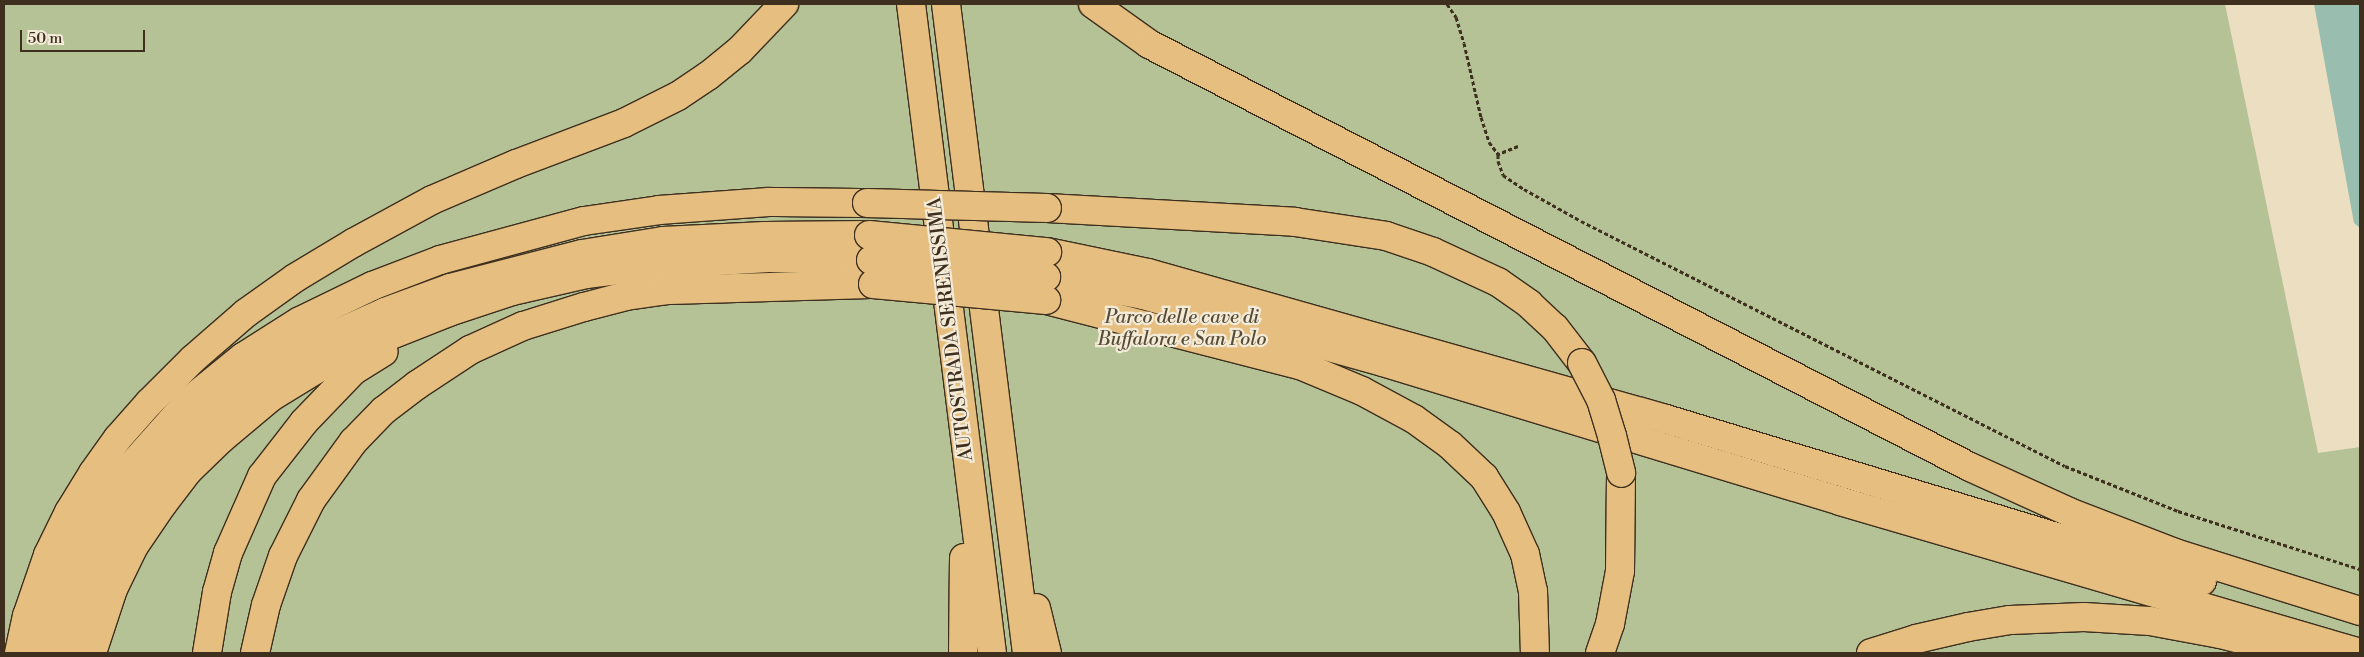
<!DOCTYPE html>
<html>
<head>
<meta charset="utf-8">
<style>
  body { margin:0 }
  #map { position:relative; width:2364px; height:657px; overflow:hidden; background:#ecdec1; font-family:"Libre Bodoni",serif }
  div>[style] { position:absolute }
  .green>* { inset:0; background:#b4c296 }
  .water>* { inset:0; background:#99bdae }
  .path>* { height:3px; margin-top:-1.5px; transform-origin:0; background:repeating-linear-gradient(90deg,#3e2f1e 0 4px,transparent 0 6.5px) }
  .roads { filter:drop-shadow(1px 0 #3e2f1e) drop-shadow(-1px 0 #3e2f1e) drop-shadow(0 1px #3e2f1e) drop-shadow(0 -1px #3e2f1e) }
  .highway>* { height:28px; margin:-14px; padding:0 14px; transform-origin:14px; border-radius:14px; background:#e6bf80 }
  .bridges { filter:drop-shadow(1px 0 #3e2f1e) drop-shadow(-1px 0 #3e2f1e) drop-shadow(0 1px #3e2f1e) drop-shadow(0 -1px #3e2f1e) }
  .highway-bridge>* { height:28px; margin:-14px; padding:0 14px; transform-origin:14px; border-radius:14px; background:#e6bf80 }
  span { translate:-50% -50%; white-space:nowrap; text-align:center; line-height:1.15; -webkit-text-stroke:4.5px #f3ead7; paint-order:stroke }
  .park-label { font-size:19px; color:#564c36; font-style:italic }
  .street-label { font-size:19px; color:#3e2f1e }
  .frame { position:absolute; inset:0; border:5px solid #3e2f1e; pointer-events:none }
  .scale { position:absolute; left:20px; top:30px; width:125px; height:22px; box-sizing:border-box; border:2px solid #3e2f1e; border-top:0; padding-left:6px; font-size:15px; line-height:18px; white-space:nowrap; color:#3e2f1e; -webkit-text-stroke:4px #f3ead7; paint-order:stroke }
</style>
</head>
<body>
<div id="map">
  <div class="green">
    <i style="clip-path:polygon(4px 4px,2225px 4px,2318px 453px,2360px 447px,2360px 653px,4px 653px)"></i>
  </div>
  <div class="water">
    <i style="clip-path:polygon(2314px 4px,2360px 4px,2360px 228px,2354px 223px)"></i>
  </div>
  <div class="path">
    <i style="left:1447px;top:4px;width:16px;rotate:55deg"></i>
    <i style="left:1456px;top:17px;width:27px;rotate:73deg"></i>
    <i style="left:1464px;top:43px;width:76px;rotate:77.1deg"></i>
    <i style="left:1481px;top:117px;width:26px;rotate:72deg"></i>
    <i style="left:1489px;top:142px;width:15px;rotate:53deg"></i>
    <i style="left:1518px;top:146px;width:22px;rotate:158deg"></i>
    <i style="left:1498px;top:154px;width:7px;rotate:90deg"></i>
    <i style="left:1498px;top:161px;width:15px;rotate:70deg"></i>
    <i style="left:1503px;top:175px;width:25px;rotate:34deg"></i>
    <i style="left:1524px;top:189px;width:65px;rotate:29.3deg"></i>
    <i style="left:1581px;top:221px;width:542px;rotate:26.85deg"></i>
    <i style="left:2065px;top:466px;width:122px;rotate:21.7deg"></i>
    <i style="left:2178px;top:511px;width:191px;rotate:17.7deg"></i>
  </div>
  <div class="roads">
    <div class="highway">
      <i style="left:911px;top:4px;width:654px;rotate:82.89deg"></i>
      <i style="left:946px;top:4px;width:654px;rotate:82.89deg"></i>
      <i style="left:1093px;top:4px;width:69px;rotate:35.5deg"></i>
      <i style="left:1149px;top:44px;width:924px;rotate:27.26deg"></i>
      <i style="left:1970px;top:467px;width:109px;rotate:24.4deg"></i>
      <i style="left:2069px;top:512px;width:114px;rotate:21.1deg"></i>
      <i style="left:2175px;top:553px;width:194px;rotate:17.4deg"></i>
      <i style="left:1047px;top:208px;width:248px;rotate:3.2deg"></i>
      <i style="left:1295px;top:222px;width:92px;rotate:8.7deg"></i>
      <i style="left:1386px;top:236px;width:50px;rotate:18.8deg"></i>
      <i style="left:1433px;top:252px;width:72px;rotate:24.8deg"></i>
      <i style="left:1498px;top:282px;width:38px;rotate:35deg"></i>
      <i style="left:1529px;top:304px;width:35px;rotate:43deg"></i>
      <i style="left:1555px;top:328px;width:44px;rotate:52.4deg"></i>
      <i style="left:1047px;top:252px;width:103px;rotate:11.7deg"></i>
      <i style="left:1148px;top:273px;width:538px;rotate:15.74deg"></i>
      <i style="left:1666px;top:419px;width:560px;rotate:16.82deg"></i>
      <i style="left:1046px;top:277px;width:99px;rotate:10.5deg"></i>
      <i style="left:1143px;top:295px;width:249px;rotate:15.6deg"></i>
      <i style="left:1383px;top:362px;width:478px;rotate:16.9deg"></i>
      <i style="left:1840px;top:501px;width:542px;rotate:16.29deg"></i>
      <i style="left:1046px;top:300px;width:262px;rotate:14.4deg"></i>
      <i style="left:1300px;top:365px;width:67px;rotate:22.8deg"></i>
      <i style="left:1362px;top:391px;width:59px;rotate:28.3deg"></i>
      <i style="left:1414px;top:419px;width:44px;rotate:35.8deg"></i>
      <i style="left:1450px;top:445px;width:47px;rotate:43.3deg"></i>
      <i style="left:1484px;top:477px;width:41px;rotate:57.8deg"></i>
      <i style="left:1506px;top:512px;width:46px;rotate:65.7deg"></i>
      <i style="left:1525px;top:554px;width:38px;rotate:78deg"></i>
      <i style="left:1533px;top:591px;width:62px;rotate:88.2deg"></i>
      <i style="left:1036px;top:608px;width:46px;rotate:76.3deg"></i>
      <i style="left:19px;top:653px;width:38px;rotate:-78deg"></i>
      <i style="left:27px;top:616px;width:65px;rotate:-71deg"></i>
      <i style="left:48px;top:555px;width:48px;rotate:-64deg"></i>
      <i style="left:69px;top:512px;width:46px;rotate:-58.4deg"></i>
      <i style="left:93px;top:473px;width:43px;rotate:-54.5deg"></i>
      <i style="left:118px;top:438px;width:47px;rotate:-48.5deg"></i>
      <i style="left:149px;top:403px;width:62px;rotate:-45deg"></i>
      <i style="left:193px;top:359px;width:70px;rotate:-41deg"></i>
      <i style="left:246px;top:313px;width:60px;rotate:-35.5deg"></i>
      <i style="left:295px;top:278px;width:68px;rotate:-31.1deg"></i>
      <i style="left:353px;top:243px;width:90px;rotate:-28.6deg"></i>
      <i style="left:432px;top:200px;width:91px;rotate:-23.2deg"></i>
      <i style="left:516px;top:164px;width:116px;rotate:-20.8deg"></i>
      <i style="left:624px;top:123px;width:60px;rotate:-26.6deg"></i>
      <i style="left:678px;top:96px;width:36px;rotate:-34deg"></i>
      <i style="left:708px;top:76px;width:41px;rotate:-39.1deg"></i>
      <i style="left:740px;top:50px;width:64px;rotate:-46.3deg"></i>
      <i style="left:44px;top:653px;width:50px;rotate:-74.8deg"></i>
      <i style="left:57px;top:605px;width:40px;rotate:-69.8deg"></i>
      <i style="left:71px;top:567px;width:52px;rotate:-63.9deg"></i>
      <i style="left:94px;top:520px;width:55px;rotate:-56.9deg"></i>
      <i style="left:124px;top:474px;width:99px;rotate:-48.3deg"></i>
      <i style="left:190px;top:400px;width:68px;rotate:-39.1deg"></i>
      <i style="left:243px;top:357px;width:67px;rotate:-32.3deg"></i>
      <i style="left:300px;top:321px;width:80px;rotate:-25.9deg"></i>
      <i style="left:372px;top:286px;width:73px;rotate:-20.9deg"></i>
      <i style="left:440px;top:260px;width:149px;rotate:-15.2deg"></i>
      <i style="left:584px;top:221px;width:76px;rotate:-8.3deg"></i>
      <i style="left:659px;top:210px;width:110px;rotate:-4.2deg"></i>
      <i style="left:769px;top:202px;width:98px;rotate:0.6deg"></i>
      <i style="left:70px;top:653px;width:38px;rotate:-76deg"></i>
      <i style="left:79px;top:616px;width:41px;rotate:-68.5deg"></i>
      <i style="left:94px;top:578px;width:49px;rotate:-64.5deg"></i>
      <i style="left:115px;top:534px;width:52px;rotate:-56deg"></i>
      <i style="left:144px;top:491px;width:48px;rotate:-51.7deg"></i>
      <i style="left:174px;top:453px;width:51px;rotate:-45deg"></i>
      <i style="left:210px;top:417px;width:63px;rotate:-38.5deg"></i>
      <i style="left:259px;top:378px;width:62px;rotate:-32.4deg"></i>
      <i style="left:311px;top:345px;width:81px;rotate:-24deg"></i>
      <i style="left:385px;top:312px;width:69px;rotate:-20.3deg"></i>
      <i style="left:450px;top:288px;width:136px;rotate:-14.4deg"></i>
      <i style="left:582px;top:254px;width:82px;rotate:-9.1deg"></i>
      <i style="left:663px;top:241px;width:102px;rotate:-2.8deg"></i>
      <i style="left:765px;top:236px;width:104px;rotate:-0.6deg"></i>
      <i style="left:92px;top:653px;width:67px;rotate:-71.8deg"></i>
      <i style="left:113px;top:589px;width:48px;rotate:-64deg"></i>
      <i style="left:134px;top:546px;width:50px;rotate:-55.7deg"></i>
      <i style="left:162px;top:505px;width:43px;rotate:-52.6deg"></i>
      <i style="left:188px;top:471px;width:46px;rotate:-44.1deg"></i>
      <i style="left:221px;top:439px;width:65px;rotate:-40deg"></i>
      <i style="left:271px;top:397px;width:79px;rotate:-31.5deg"></i>
      <i style="left:338px;top:356px;width:119px;rotate:-21.6deg"></i>
      <i style="left:449px;top:312px;width:66px;rotate:-18.4deg"></i>
      <i style="left:512px;top:291px;width:76px;rotate:-12.9deg"></i>
      <i style="left:586px;top:274px;width:81px;rotate:-7.1deg"></i>
      <i style="left:666px;top:264px;width:103px;rotate:-3.3deg"></i>
      <i style="left:769px;top:258px;width:102px;rotate:1.1deg"></i>
      <i style="left:207px;top:653px;width:62px;rotate:-80.7deg"></i>
      <i style="left:217px;top:592px;width:41px;rotate:-74.2deg"></i>
      <i style="left:228px;top:553px;width:84px;rotate:-66.2deg"></i>
      <i style="left:262px;top:476px;width:68px;rotate:-52.1deg"></i>
      <i style="left:304px;top:422px;width:71px;rotate:-46.1deg"></i>
      <i style="left:353px;top:371px;width:36px;rotate:-32deg"></i>
      <i style="left:255px;top:653px;width:49px;rotate:-77.1deg"></i>
      <i style="left:266px;top:605px;width:52px;rotate:-70.9deg"></i>
      <i style="left:283px;top:556px;width:63px;rotate:-63.4deg"></i>
      <i style="left:311px;top:500px;width:72px;rotate:-54.1deg"></i>
      <i style="left:353px;top:442px;width:43px;rotate:-45.9deg"></i>
      <i style="left:383px;top:411px;width:43px;rotate:-37.4deg"></i>
      <i style="left:417px;top:385px;width:64px;rotate:-33.4deg"></i>
      <i style="left:470px;top:350px;width:58px;rotate:-24.4deg"></i>
      <i style="left:523px;top:326px;width:64px;rotate:-17.3deg"></i>
      <i style="left:584px;top:307px;width:43px;rotate:-14.7deg"></i>
      <i style="left:626px;top:296px;width:41px;rotate:-8.3deg"></i>
      <i style="left:667px;top:290px;width:206px;rotate:-1.7deg"></i>
      <i style="left:963px;top:653px;width:95px;rotate:-89.4deg"></i>
      <i style="left:1600px;top:653px;width:31px;rotate:-71deg"></i>
      <i style="left:1610px;top:624px;width:54px;rotate:-79.3deg"></i>
      <i style="left:1620px;top:571px;width:98px;rotate:-89.4deg"></i>
      <i style="left:1871px;top:653px;width:47px;rotate:-17.3deg"></i>
      <i style="left:1916px;top:639px;width:53px;rotate:-13deg"></i>
      <i style="left:1968px;top:627px;width:43px;rotate:-9.5deg"></i>
      <i style="left:2010px;top:620px;width:74px;rotate:-2.3deg"></i>
      <i style="left:2084px;top:617px;width:66px;rotate:3.5deg"></i>
      <i style="left:2150px;top:621px;width:71px;rotate:10.5deg"></i>
      <i style="left:2220px;top:634px;width:77px;rotate:14.2deg"></i>
    </div>
  </div>
  <div class="bridges">
    <div class="highway-bridge">
      <i style="left:867px;top:203px;width:180px;rotate:1.6deg"></i>
      <i style="left:869px;top:235px;width:179px;rotate:5.5deg"></i>
      <i style="left:871px;top:260px;width:176px;rotate:5.5deg"></i>
      <i style="left:873px;top:284px;width:174px;rotate:5.3deg"></i>
      <i style="left:1582px;top:363px;width:42px;rotate:62.8deg"></i>
      <i style="left:1601px;top:400px;width:38px;rotate:73deg"></i>
      <i style="left:1612px;top:436px;width:38px;rotate:76deg"></i>
    </div>
  </div>
  <div class="park-label">
    <span style="left:1182px;top:329px">Parco delle cave di<br>Buffalora e San Polo</span>
  </div>
  <div class="street-label">
    <span style="left:951px;top:329px;rotate:-97deg">AUTOSTRADA SERENISSIMA</span>
  </div>
  <div class="frame"></div>
  <div class="scale">50 m</div>
</div>
</body>
</html>
